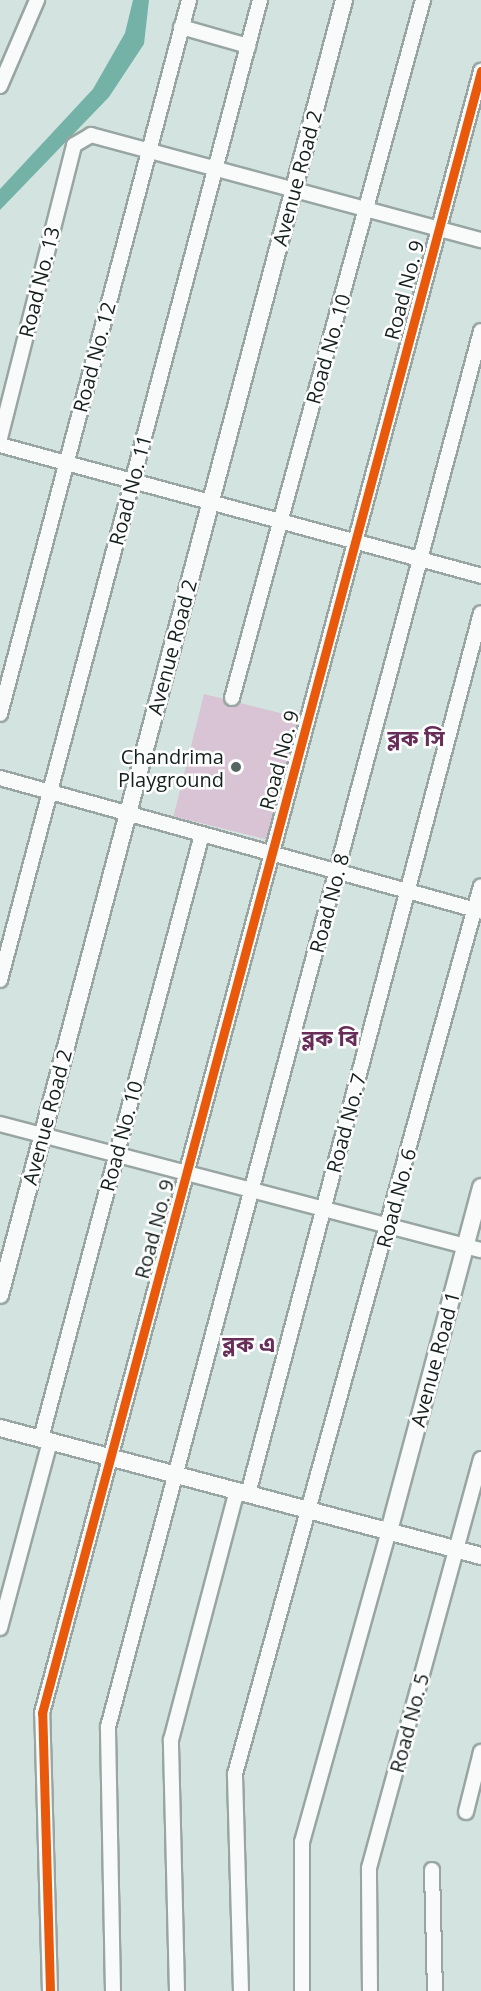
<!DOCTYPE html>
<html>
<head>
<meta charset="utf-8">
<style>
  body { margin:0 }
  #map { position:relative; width:481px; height:1991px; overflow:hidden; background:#d3e4e0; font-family:"Open Sans","Noto Sans Bengali",sans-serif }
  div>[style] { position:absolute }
  .green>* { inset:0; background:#d8c4d5; transform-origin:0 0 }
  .water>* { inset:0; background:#74b2a7 }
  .roads { filter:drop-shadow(2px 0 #98a5a2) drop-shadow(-2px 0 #98a5a2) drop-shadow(0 2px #98a5a2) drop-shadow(0 -2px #98a5a2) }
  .minor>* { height:14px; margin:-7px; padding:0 7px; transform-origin:7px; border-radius:7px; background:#f8fbfa }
  .tertiary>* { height:16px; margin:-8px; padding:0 8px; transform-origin:8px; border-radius:8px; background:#f8fbfa }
  .cycleway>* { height:9px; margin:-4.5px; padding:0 4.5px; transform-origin:4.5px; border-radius:4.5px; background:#e8590c }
  .dots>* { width:16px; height:16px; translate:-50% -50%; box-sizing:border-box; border:3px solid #fff; border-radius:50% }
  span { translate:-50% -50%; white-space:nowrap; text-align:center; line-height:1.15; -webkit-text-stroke:5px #fff; paint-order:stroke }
  .street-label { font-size:20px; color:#14201d }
  .poi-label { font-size:20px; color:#14201d }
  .right { translate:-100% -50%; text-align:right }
  .quarter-label { font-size:22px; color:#672d58; font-weight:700 }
</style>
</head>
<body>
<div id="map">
  <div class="green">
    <i style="left:204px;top:694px;width:97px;height:126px;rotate:14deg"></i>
  </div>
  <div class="water">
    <i style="clip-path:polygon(133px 0,149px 0,144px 44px,109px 97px,0 210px,0 189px,93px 89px,125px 33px)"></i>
  </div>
  <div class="roads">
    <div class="minor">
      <i style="left:181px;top:27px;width:70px;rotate:15.8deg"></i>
      <i style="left:0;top:86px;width:94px;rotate:-66.7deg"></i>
      <i style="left:0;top:438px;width:302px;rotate:-75.8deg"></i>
      <i style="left:74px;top:145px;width:20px;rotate:-30deg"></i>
      <i style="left:91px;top:135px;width:404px;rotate:15.1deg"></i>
      <i style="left:0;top:445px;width:499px;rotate:15.2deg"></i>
      <i style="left:232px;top:698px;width:724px;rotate:-74.7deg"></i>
      <i style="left:0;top:714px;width:739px;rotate:-75.17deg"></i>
      <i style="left:0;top:778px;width:499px;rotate:15.5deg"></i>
      <i style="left:0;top:980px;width:1014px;rotate:-75.14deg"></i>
      <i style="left:0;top:1124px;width:497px;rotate:14.7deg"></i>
      <i style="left:41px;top:1438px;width:625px;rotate:-75.07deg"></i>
      <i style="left:248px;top:1494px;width:911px;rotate:-75.19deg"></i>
      <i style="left:0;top:1628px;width:194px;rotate:-75deg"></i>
      <i style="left:466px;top:1812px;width:62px;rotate:-76deg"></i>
      <i style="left:432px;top:1870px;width:121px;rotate:88.6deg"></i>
      <i style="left:50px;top:1991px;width:278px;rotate:-91.6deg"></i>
      <i style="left:42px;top:1713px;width:1700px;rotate:-75.03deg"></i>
      <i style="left:113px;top:1991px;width:264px;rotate:-91.1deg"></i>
      <i style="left:108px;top:1727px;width:1445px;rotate:-75.04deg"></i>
      <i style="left:177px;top:1991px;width:251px;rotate:-91.4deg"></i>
      <i style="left:171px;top:1740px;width:258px;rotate:-75.2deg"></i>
      <i style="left:241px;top:1991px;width:217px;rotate:-91.6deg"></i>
      <i style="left:235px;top:1774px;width:921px;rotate:-74.52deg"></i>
      <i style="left:302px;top:1991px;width:149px;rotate:-90deg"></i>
      <i style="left:302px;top:1842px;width:323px;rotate:-74.4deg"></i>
      <i style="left:370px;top:1991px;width:123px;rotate:-90.5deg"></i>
      <i style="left:369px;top:1868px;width:424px;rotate:-74.7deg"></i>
    </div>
    <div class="tertiary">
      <i style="left:0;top:1295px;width:1340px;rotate:-75.12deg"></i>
      <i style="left:0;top:1428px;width:498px;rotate:14.9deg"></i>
      <i style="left:389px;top:1531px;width:356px;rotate:-75deg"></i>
    </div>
  </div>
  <div class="cycleway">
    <i style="left:50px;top:1991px;width:278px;rotate:-91.6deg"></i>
    <i style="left:42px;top:1713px;width:1700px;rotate:-75.03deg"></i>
  </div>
  <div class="dots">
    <i style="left:236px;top:767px;background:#576561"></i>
  </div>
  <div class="street-label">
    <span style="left:297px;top:178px;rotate:-75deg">Avenue Road 2</span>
    <span style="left:39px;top:282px;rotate:-76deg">Road No. 13</span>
    <span style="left:404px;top:290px;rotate:-75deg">Road No. 9</span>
    <span style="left:328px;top:349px;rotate:-74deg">Road No. 10</span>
    <span style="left:94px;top:357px;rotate:-75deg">Road No. 12</span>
    <span style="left:130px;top:490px;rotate:-75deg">Road No. 11</span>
    <span style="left:172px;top:647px;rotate:-75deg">Avenue Road 2</span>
    <span style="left:279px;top:760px;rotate:-75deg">Road No. 9</span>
    <span style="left:329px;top:903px;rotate:-75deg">Road No. 8</span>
    <span style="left:47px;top:1117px;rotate:-75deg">Avenue Road 2</span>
    <span style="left:346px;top:1123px;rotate:-75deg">Road No. 7</span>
    <span style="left:121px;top:1136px;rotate:-75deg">Road No. 10</span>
    <span style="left:396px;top:1198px;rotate:-75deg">Road No. 6</span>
    <span style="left:154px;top:1229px;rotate:-75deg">Road No. 9</span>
    <span style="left:435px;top:1359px;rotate:-75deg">Avenue Road 1</span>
    <span style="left:409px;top:1723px;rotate:-75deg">Road No. 5</span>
  </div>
  <div class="poi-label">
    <span class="right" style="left:224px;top:768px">Chandrima<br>Playground</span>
  </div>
  <div class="quarter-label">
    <span style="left:416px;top:738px">ব্লক সি</span>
    <span style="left:330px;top:1038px">ব্লক বি</span>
    <span style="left:249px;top:1344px">ব্লক এ</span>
  </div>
</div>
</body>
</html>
